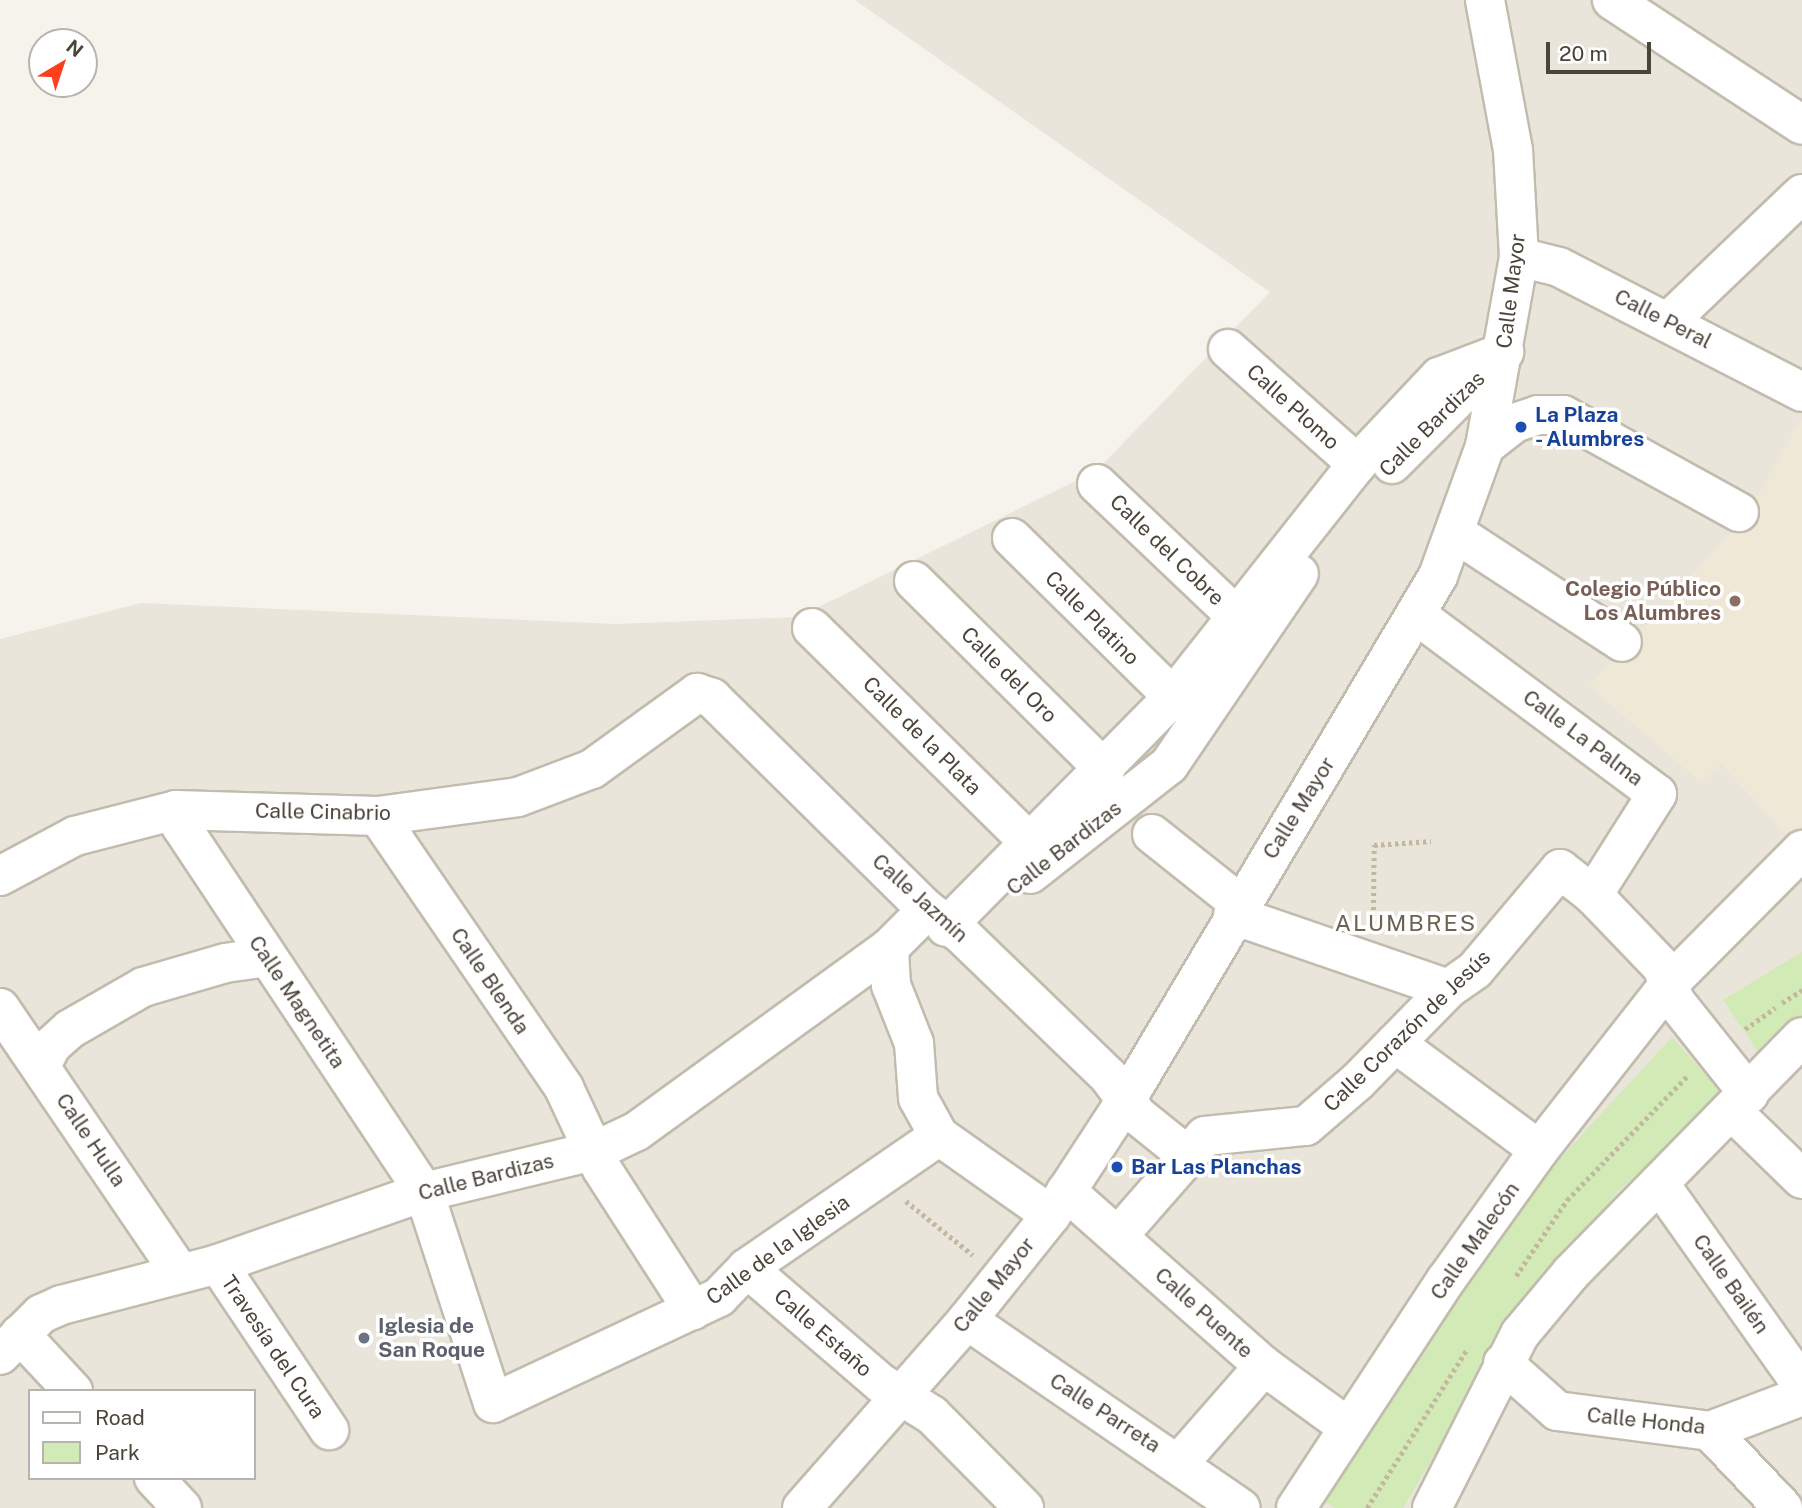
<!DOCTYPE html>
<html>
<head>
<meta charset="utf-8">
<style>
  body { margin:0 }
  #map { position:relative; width:1802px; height:1508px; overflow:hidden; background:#f6f3ec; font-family:"Public Sans",sans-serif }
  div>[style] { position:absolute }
  .residential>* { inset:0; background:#eae5da }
  .education>* { inset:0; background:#efe8d6 }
  .green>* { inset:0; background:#d2eab5 }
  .path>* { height:4.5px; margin-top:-2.25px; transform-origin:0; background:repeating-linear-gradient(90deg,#c4b79f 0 3.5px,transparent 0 7px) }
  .roads { filter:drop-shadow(2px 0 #c2bbae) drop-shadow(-2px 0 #c2bbae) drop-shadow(0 2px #c2bbae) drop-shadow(0 -2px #c2bbae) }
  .minor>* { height:38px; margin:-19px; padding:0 19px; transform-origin:19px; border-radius:19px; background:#fff }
  .dots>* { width:19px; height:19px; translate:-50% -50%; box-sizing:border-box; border:4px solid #fff; border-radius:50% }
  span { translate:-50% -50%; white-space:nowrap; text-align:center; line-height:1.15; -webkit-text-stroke:7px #fff; paint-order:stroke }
  .street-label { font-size:21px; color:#4b4439 }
  .transit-label { font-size:21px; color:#164399; font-weight:700 }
  .left { translate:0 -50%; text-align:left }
  .education-label { font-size:21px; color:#785e54; font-weight:700 }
  .right { translate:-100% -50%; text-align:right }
  .worship-label { font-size:21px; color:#5b616d; font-weight:700 }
  .neighbourhood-label { font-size:23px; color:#6e6250; letter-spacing:2px }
  .legend { position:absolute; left:28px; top:1389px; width:228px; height:91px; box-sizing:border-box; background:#fff; border:2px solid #b7b4b0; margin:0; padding:9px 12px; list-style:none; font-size:21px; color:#4b4439 }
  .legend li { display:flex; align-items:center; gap:14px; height:35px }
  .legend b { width:35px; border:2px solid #b7b4b0 }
  .north { position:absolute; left:28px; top:28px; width:70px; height:70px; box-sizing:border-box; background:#fff; border:2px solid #b7b4b0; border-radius:50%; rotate:39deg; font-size:19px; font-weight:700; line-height:28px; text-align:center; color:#4b4439 }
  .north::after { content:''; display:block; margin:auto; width:24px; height:32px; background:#fc3f1d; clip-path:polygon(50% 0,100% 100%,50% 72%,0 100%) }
  .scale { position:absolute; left:1546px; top:42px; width:105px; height:32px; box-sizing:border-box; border:4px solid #4b4439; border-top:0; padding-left:9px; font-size:21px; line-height:24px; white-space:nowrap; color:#4b4439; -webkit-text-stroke:5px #fff; paint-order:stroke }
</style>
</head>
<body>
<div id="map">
  <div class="residential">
    <i style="clip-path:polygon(evenodd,855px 0,1802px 0,1802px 1508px,0 1508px,0 639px,141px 603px,615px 624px,798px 617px,1096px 471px,1270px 292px,855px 0,30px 1391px,254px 1391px,254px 1478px,30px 1478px,30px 1391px)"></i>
  </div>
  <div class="education">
    <i style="clip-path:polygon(1802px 417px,1802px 828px,1789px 838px,1721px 764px,1701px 782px,1589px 686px,1746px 516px)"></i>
  </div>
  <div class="green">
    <i style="clip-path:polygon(1802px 952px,1802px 1027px,1761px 1056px,1723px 1000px)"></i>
    <i style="clip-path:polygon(1672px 1037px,1726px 1098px,1618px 1191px,1507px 1331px,1403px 1508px,1334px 1508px,1323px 1500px,1427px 1342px,1556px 1163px)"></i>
  </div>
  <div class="path">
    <i style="left:1373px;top:924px;width:79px;rotate:-89.3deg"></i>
    <i style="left:1374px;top:845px;width:57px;rotate:-4deg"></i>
    <i style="left:1782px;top:1003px;width:24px;rotate:-33deg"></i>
    <i style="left:1745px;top:1029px;width:37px;rotate:-35deg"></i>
    <i style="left:906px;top:1201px;width:86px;rotate:38.9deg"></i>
    <i style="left:1516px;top:1276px;width:92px;rotate:-56.1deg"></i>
    <i style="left:1567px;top:1200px;width:173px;rotate:-45.9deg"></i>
    <i style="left:1367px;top:1508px;width:186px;rotate:-57.8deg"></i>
  </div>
  <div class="roads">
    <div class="minor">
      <i style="left:1612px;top:0;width:227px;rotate:33.3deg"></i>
      <i style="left:1519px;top:257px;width:41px;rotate:14deg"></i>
      <i style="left:1559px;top:267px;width:273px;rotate:27.2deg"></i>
      <i style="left:1669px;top:321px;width:184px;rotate:-43.7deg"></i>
      <i style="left:1228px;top:349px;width:173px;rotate:41.7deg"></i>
      <i style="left:1485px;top:446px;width:37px;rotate:-38deg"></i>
      <i style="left:1514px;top:423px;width:25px;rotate:-18deg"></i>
      <i style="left:1538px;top:415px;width:25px"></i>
      <i style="left:1563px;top:415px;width:201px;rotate:28.9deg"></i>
      <i style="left:1392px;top:464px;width:143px;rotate:-45deg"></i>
      <i style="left:1097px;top:484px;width:193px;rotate:43.5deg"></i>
      <i style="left:1457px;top:534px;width:197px;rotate:33.2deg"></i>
      <i style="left:1012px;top:538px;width:226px;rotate:44.6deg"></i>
      <i style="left:914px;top:581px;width:269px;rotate:44.7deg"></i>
      <i style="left:1418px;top:616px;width:298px;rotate:36.7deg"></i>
      <i style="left:1657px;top:794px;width:120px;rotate:122.4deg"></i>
      <i style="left:1593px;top:895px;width:100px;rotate:46.2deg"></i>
      <i style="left:1662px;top:967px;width:36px;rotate:69deg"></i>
      <i style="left:1675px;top:1001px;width:119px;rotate:51.5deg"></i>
      <i style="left:812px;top:628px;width:308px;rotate:44.6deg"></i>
      <i style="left:176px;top:810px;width:17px;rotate:73deg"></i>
      <i style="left:181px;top:826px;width:439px;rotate:56.4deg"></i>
      <i style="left:424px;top:1192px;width:222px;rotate:71.9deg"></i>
      <i style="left:493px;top:1403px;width:250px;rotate:-25.1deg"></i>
      <i style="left:719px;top:1297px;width:40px;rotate:-46deg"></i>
      <i style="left:747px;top:1268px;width:233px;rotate:-34.5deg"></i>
      <i style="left:378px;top:816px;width:330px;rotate:55.6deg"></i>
      <i style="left:564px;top:1088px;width:89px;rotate:64.9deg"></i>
      <i style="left:602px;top:1169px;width:168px;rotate:57.2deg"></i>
      <i style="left:1152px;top:834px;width:112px;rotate:38.5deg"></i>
      <i style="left:1030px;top:874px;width:177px;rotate:-38.1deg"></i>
      <i style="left:1169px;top:765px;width:231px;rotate:-55.8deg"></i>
      <i style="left:0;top:876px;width:85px;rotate:-28.1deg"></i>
      <i style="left:75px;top:836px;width:104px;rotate:-14.4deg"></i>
      <i style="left:176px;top:810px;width:202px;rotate:1.7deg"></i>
      <i style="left:378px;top:816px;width:141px;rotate:-7.7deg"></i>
      <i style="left:518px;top:797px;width:79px;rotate:-20.7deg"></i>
      <i style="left:592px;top:769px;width:130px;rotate:-35.9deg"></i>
      <i style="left:697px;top:693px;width:16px;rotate:18deg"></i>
      <i style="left:712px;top:698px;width:302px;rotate:44.6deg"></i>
      <i style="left:927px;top:910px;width:39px;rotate:35deg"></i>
      <i style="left:959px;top:932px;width:209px;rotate:44deg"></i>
      <i style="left:1109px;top:1077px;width:47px;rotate:53.6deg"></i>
      <i style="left:1137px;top:1115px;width:65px;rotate:38.8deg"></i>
      <i style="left:1188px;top:1156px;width:106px;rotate:131.2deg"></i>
      <i style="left:1233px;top:915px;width:227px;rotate:19deg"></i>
      <i style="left:946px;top:927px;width:323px;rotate:-45.4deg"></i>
      <i style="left:1173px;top:697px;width:297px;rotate:-51.7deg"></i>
      <i style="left:1357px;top:464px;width:120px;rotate:-46.7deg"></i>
      <i style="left:1439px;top:377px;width:70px;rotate:-21deg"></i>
      <i style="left:889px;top:948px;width:37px;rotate:87deg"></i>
      <i style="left:891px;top:985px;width:62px;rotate:68.4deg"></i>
      <i style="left:914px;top:1043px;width:55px;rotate:85.8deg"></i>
      <i style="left:918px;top:1098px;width:43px;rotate:61.1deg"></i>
      <i style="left:939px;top:1136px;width:137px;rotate:35.2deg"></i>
      <i style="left:0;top:1008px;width:320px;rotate:55.8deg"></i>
      <i style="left:1395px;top:1043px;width:179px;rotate:36.6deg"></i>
      <i style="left:41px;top:1066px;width:22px;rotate:-63deg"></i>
      <i style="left:51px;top:1046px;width:25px;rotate:-42deg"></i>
      <i style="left:70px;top:1029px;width:84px;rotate:-29.9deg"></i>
      <i style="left:143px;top:987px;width:85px;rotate:-16.3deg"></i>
      <i style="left:225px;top:963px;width:42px;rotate:-8.1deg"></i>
      <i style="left:1733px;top:1112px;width:96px;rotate:44.2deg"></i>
      <i style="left:1188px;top:1156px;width:26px;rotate:-50deg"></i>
      <i style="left:1205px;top:1136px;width:101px;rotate:-5.7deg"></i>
      <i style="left:1306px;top:1126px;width:69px;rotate:-40.9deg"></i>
      <i style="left:1358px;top:1081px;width:129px;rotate:-45.6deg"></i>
      <i style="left:1448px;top:989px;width:33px;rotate:-35deg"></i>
      <i style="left:1475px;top:970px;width:132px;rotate:-49.9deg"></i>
      <i style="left:1560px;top:869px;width:42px;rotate:38.2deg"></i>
      <i style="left:1659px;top:1183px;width:247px;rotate:54.7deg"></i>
      <i style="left:1066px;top:1191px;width:264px;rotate:41.5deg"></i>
      <i style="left:1264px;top:1366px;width:104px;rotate:36deg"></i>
      <i style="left:218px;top:1264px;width:200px;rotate:56.2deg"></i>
      <i style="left:747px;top:1268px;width:178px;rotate:40.7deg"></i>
      <i style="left:882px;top:1384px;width:59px;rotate:31.8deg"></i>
      <i style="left:932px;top:1415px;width:131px;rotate:45.3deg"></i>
      <i style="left:967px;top:1320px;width:332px;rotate:34.5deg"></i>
      <i style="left:20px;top:1334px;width:78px;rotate:47.1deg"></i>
      <i style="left:0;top:1355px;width:58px;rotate:-45deg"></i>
      <i style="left:41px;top:1314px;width:22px;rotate:-24deg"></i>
      <i style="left:61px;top:1305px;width:162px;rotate:-14.6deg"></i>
      <i style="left:218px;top:1264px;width:218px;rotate:-19.3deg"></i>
      <i style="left:424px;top:1192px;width:178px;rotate:-13.6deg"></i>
      <i style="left:597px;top:1150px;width:44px;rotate:-25.4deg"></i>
      <i style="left:637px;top:1131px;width:311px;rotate:-36deg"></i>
      <i style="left:889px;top:948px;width:54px;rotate:-45deg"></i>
      <i style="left:1503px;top:1363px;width:72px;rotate:41.6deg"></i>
      <i style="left:1557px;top:1411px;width:154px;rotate:7.4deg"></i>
      <i style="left:1710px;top:1431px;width:98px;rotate:-20.8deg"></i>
      <i style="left:1710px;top:1431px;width:106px;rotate:46.5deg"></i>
      <i style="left:1179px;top:1463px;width:129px;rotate:-48.8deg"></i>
      <i style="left:154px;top:1478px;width:41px;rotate:47deg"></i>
      <i style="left:802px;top:1508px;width:250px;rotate:-48.7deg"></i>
      <i style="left:967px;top:1320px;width:134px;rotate:-51.3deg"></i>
      <i style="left:1051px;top:1215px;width:137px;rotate:-56.9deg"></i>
      <i style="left:1126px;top:1100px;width:610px;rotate:-59.23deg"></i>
      <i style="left:1438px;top:576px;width:138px;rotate:-70.1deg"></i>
      <i style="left:1485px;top:446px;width:192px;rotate:-79.8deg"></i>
      <i style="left:1519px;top:257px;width:107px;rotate:-93.2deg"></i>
      <i style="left:1513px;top:150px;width:153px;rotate:-100.6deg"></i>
      <i style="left:1296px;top:1508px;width:273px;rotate:-56.7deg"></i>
      <i style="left:1446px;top:1280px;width:160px;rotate:-54.4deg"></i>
      <i style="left:1539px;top:1150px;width:211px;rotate:-51.9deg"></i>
      <i style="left:1669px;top:984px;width:189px;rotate:-45.2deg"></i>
      <i style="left:1432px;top:1508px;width:195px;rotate:-63.2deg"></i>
      <i style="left:1520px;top:1334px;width:80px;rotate:-50.1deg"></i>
      <i style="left:1571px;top:1273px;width:330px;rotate:-45.6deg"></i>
    </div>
  </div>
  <div class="dots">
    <i style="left:1521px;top:427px;background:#1a4fb4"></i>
    <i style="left:1735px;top:601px;background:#8d6e63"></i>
    <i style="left:1117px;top:1167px;background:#1a4fb4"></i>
    <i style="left:364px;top:1338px;background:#6b7280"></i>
  </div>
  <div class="street-label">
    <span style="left:1511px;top:291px;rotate:-83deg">Calle Mayor</span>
    <span style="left:1663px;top:319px;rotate:27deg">Calle Peral</span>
    <span style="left:1293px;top:407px;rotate:42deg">Calle Plomo</span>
    <span style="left:1432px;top:424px;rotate:-45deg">Calle Bardizas</span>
    <span style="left:1167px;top:550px;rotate:44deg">Calle del Cobre</span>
    <span style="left:1092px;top:618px;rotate:45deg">Calle Platino</span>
    <span style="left:1009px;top:675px;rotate:45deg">Calle del Oro</span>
    <span style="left:922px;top:736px;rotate:45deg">Calle de la Plata</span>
    <span style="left:1583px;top:738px;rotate:37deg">Calle La Palma</span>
    <span style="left:1299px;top:808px;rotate:-58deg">Calle Mayor</span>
    <span style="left:323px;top:812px;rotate:1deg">Calle Cinabrio</span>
    <span style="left:1064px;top:848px;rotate:-38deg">Calle Bardizas</span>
    <span style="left:920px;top:898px;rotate:42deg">Calle Jazmín</span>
    <span style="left:490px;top:981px;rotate:56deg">Calle Blenda</span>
    <span style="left:297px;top:1002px;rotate:56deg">Calle Magnetita</span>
    <span style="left:1407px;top:1031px;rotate:-44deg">Calle Corazón de Jesús</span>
    <span style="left:91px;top:1140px;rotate:56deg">Calle Hulla</span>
    <span style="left:486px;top:1177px;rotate:-14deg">Calle Bardizas</span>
    <span style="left:1475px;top:1241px;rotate:-55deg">Calle Malecón</span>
    <span style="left:778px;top:1250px;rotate:-36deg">Calle de la Iglesia</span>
    <span style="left:1731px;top:1284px;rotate:55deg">Calle Bailén</span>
    <span style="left:994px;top:1285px;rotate:-51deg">Calle Mayor</span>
    <span style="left:1204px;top:1313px;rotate:42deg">Calle Puente</span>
    <span style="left:823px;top:1333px;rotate:41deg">Calle Estaño</span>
    <span style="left:273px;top:1347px;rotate:56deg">Travesía del Cura</span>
    <span style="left:1105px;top:1413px;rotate:33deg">Calle Parreta</span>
    <span style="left:1646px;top:1421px;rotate:6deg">Calle Honda</span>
  </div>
  <div class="transit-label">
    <span class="left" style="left:1535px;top:427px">La Plaza<br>- Alumbres</span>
    <span class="left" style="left:1131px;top:1167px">Bar Las Planchas</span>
  </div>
  <div class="education-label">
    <span class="right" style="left:1721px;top:601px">Colegio Público<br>Los Alumbres</span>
  </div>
  <div class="worship-label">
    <span class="left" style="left:378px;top:1338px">Iglesia de<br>San Roque</span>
  </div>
  <div class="neighbourhood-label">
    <span style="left:1406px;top:923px">ALUMBRES</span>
  </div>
  <ul class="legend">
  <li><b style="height:9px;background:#fff"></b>Road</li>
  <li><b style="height:19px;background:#d2eab5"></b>Park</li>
  </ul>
  <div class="north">N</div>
  <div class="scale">20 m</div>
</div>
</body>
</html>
